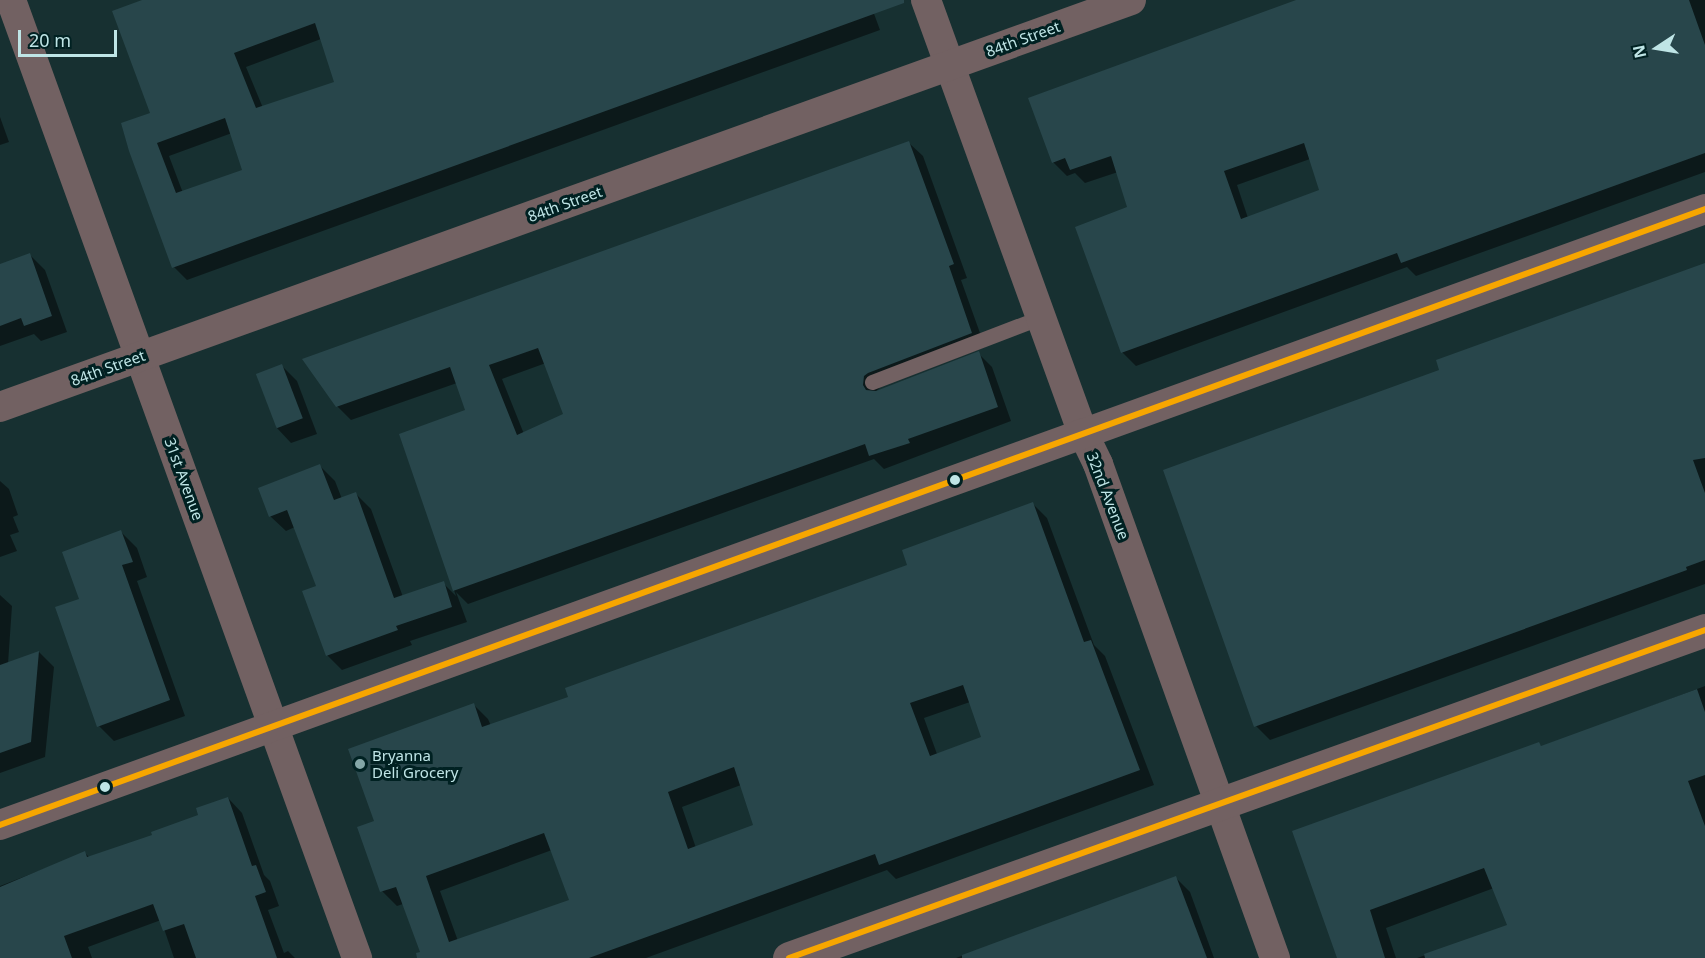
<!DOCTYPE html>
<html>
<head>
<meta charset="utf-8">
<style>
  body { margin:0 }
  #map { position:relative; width:1705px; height:958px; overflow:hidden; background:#173031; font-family:"Noto Sans",sans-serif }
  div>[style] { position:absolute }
  .shadow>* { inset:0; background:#0007 }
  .building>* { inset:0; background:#28464b; transform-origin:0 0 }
  .service>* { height:15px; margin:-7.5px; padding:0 7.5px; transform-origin:7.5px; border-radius:7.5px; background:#726162 }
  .minor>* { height:30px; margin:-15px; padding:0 15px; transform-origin:15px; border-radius:15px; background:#726162 }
  .tertiary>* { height:33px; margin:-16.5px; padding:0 16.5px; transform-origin:16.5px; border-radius:16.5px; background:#726162 }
  .bus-1>* { height:6px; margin:-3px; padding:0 3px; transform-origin:3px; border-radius:3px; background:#f7a600 }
  .dots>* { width:16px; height:16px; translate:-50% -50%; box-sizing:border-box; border:3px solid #002122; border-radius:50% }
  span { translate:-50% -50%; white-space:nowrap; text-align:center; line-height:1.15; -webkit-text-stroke:6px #002122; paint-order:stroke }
  .street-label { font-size:15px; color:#bfe5e6 }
  .poi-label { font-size:15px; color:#bfe5e6 }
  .left { translate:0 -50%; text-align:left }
  .north { position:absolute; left:1627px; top:18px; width:60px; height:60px; -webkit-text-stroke:4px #002122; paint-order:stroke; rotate:258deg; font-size:16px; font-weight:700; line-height:24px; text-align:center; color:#bfe5e6 }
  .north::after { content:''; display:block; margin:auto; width:21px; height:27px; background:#bfe5e6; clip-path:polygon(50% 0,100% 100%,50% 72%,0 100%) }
  .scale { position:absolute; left:18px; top:30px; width:99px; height:27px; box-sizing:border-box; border:3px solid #bfe5e6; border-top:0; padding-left:8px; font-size:18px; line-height:21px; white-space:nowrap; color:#bfe5e6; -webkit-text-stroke:4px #002122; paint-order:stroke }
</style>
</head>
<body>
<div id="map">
  <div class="shadow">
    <i style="clip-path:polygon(evenodd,146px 0,869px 0,880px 30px,187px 280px,174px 267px,152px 114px,146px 0,321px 39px,336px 83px,263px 108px,246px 67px,321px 39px,146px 0,232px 133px,244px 171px,183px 193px,169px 156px,232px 133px)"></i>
    <i style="clip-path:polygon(evenodd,1304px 0,1705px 0,1705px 172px,1416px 276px,1407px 267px,1136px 366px,1122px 352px,1129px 208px,1118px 172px,1085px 183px,1075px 173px,1067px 176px,1053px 162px,1304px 0,1310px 159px,1321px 190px,1248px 218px,1237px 185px,1310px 159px)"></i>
    <i style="clip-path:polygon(0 117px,9px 142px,0 145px)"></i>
    <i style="clip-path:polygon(evenodd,909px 143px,923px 156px,967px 278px,961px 280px,985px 347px,882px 386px,875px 392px,978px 353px,992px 367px,1011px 421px,884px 469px,874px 459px,468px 604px,456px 592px,467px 622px,410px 641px,412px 645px,342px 670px,327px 655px,317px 587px,295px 527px,286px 531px,270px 516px,320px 466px,335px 481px,342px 499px,356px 494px,371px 509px,403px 597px,443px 583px,456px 596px,401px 435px,467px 410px,457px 383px,351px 420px,337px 406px,909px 143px,546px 363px,564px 415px,524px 434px,502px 379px,546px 363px)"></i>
    <i style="clip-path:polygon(30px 255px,45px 270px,67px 332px,41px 341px,34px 334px,0 346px,0 273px)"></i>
    <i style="clip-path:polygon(1705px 265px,1705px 584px,1270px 740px,1256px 726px,1441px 371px)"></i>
    <i style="clip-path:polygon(281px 365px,297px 381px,317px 434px,291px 443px,276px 427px)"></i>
    <i style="clip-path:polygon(0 481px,9px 489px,18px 515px,13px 517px,19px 532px,10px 535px,17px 551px,0 557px)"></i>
    <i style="clip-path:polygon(evenodd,1032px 503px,1047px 518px,1094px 645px,1105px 656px,1154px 785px,896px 879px,887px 870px,646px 958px,423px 958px,403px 904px,397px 906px,382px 891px,376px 822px,474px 705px,488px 719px,491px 726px,570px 698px,909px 566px,1032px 503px,970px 702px,983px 737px,937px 754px,924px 718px,970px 702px,1032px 503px,741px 785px,754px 826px,696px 848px,682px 807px,741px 785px,1032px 503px,552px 850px,571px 901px,458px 941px,440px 891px,552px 850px)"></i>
    <i style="clip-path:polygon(121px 532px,137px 548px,147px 577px,137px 581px,185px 716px,114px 741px,99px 726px)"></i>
    <i style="clip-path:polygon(0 595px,12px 606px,8px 664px,39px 652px,54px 667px,45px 757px,0 773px)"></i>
    <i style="clip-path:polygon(1705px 686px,1705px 958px,1417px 958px,1509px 926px,1494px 888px,1386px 928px,1396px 958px,1339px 958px,1294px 832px,1539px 744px,1542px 747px)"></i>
    <i style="clip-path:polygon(228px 798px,242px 813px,264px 875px,270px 881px,279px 906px,268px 910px,284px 953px,288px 951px,295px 958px,174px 958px,161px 920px,88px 947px,92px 958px,5px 958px,0 944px,0 886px,85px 853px,90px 858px,154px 836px,200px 816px)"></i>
    <i style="clip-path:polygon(1176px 878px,1190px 892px,1214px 958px,956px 958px)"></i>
  </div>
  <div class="building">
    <i style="clip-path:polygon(evenodd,142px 0,904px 0,904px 3px,172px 268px,129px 151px,121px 123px,150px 113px,112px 11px,142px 0,315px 23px,334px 82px,256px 108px,234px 53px,315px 23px,142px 0,225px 118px,242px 170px,176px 193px,157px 143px,225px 118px)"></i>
    <i style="clip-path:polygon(evenodd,1296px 0,1689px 0,1705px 45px,1705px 153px,1401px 263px,1397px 253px,1121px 353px,1075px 227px,1127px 207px,1111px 156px,1070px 170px,1065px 158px,1052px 163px,1028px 98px,1296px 0,1304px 143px,1319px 190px,1241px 219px,1224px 171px,1304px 143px)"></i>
    <i style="clip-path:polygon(evenodd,909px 141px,954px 264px,949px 266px,972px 333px,868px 373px,864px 376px,863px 385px,866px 390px,876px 391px,979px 351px,998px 407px,908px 439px,910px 443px,869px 456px,865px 444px,453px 591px,399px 434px,465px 410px,450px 367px,336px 407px,302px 359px,909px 141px,538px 348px,563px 414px,517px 435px,489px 365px,538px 348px)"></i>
    <i style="clip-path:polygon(30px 253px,52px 316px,24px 326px,21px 318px,0 326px,0 264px)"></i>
    <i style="clip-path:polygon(1705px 263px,1705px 458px,1693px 460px,1705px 493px,1705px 560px,1686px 567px,1687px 570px,1254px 727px,1163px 470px,1439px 370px,1436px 360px)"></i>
    <i style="left:282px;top:364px;width:58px;height:28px;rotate:69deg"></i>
    <i style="clip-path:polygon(320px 464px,334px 500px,356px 492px,394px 598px,444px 581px,452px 607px,396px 626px,398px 630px,326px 656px,302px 591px,316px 586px,287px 510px,269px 517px,258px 488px)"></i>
    <i style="clip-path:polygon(evenodd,1033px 502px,1084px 642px,1091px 640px,1140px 770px,879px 865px,875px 854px,589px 958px,417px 958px,416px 953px,420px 952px,396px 887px,380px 892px,357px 827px,374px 821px,348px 749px,474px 703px,482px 727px,568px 697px,565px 688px,907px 565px,902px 550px,1033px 502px,963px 685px,981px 737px,930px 756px,910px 703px,963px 685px,1033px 502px,734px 767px,753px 825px,688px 849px,668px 792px,734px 767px,1033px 502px,544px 833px,569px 900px,449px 942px,426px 876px,544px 833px)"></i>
    <i style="clip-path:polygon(121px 530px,133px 562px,122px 565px,170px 700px,97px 727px,55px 607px,79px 599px,62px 552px)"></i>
    <i style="clip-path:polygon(39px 651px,31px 742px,0 753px,0 665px)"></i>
    <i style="clip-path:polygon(1697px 689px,1705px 712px,1705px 775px,1688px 781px,1705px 826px,1705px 958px,1425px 958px,1424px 954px,1507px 925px,1484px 868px,1370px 910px,1385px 958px,1337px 958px,1292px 831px,1539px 742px,1541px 746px)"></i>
    <i style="clip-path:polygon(228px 797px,252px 866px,256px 865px,266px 892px,255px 896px,277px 958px,196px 958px,184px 924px,163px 931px,153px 904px,64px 936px,72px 958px,0 958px,0 887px,85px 851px,87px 857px,152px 835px,151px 832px,198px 815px,196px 808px)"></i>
    <i style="clip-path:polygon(1176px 876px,1207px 958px,962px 958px,962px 955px)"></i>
  </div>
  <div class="service">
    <i style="left:872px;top:382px;width:181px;rotate:-21deg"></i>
  </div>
  <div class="minor">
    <i style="left:11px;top:0;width:1019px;rotate:70.14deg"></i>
    <i style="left:926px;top:0;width:461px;rotate:70.1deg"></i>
    <i style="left:1083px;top:433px;width:34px;rotate:64deg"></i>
    <i style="left:1098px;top:464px;width:525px;rotate:70.29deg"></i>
    <i style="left:0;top:407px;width:1202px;rotate:-19.79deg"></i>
    <i style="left:0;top:825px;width:1813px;rotate:-19.86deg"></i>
  </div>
  <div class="tertiary">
    <i style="left:789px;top:958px;width:973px;rotate:-19.7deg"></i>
  </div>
  <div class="bus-1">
    <i style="left:0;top:825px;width:1813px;rotate:-19.86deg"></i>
    <i style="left:789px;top:958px;width:973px;rotate:-19.7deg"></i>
  </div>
  <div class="dots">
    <i style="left:955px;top:480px;background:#bfe5e6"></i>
    <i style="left:360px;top:764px;background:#84a6a7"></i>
    <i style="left:105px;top:787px;background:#bfe5e6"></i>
  </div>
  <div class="street-label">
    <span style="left:1023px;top:39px;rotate:-20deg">84th Street</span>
    <span style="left:565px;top:204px;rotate:-20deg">84th Street</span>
    <span style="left:108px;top:368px;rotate:-20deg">84th Street</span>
    <span style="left:184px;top:479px;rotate:70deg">31st Avenue</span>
    <span style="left:1108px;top:496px;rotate:69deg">32nd Avenue</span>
  </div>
  <div class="poi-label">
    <span class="left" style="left:372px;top:764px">Bryanna<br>Deli Grocery</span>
  </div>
  <div class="north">N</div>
  <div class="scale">20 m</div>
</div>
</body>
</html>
